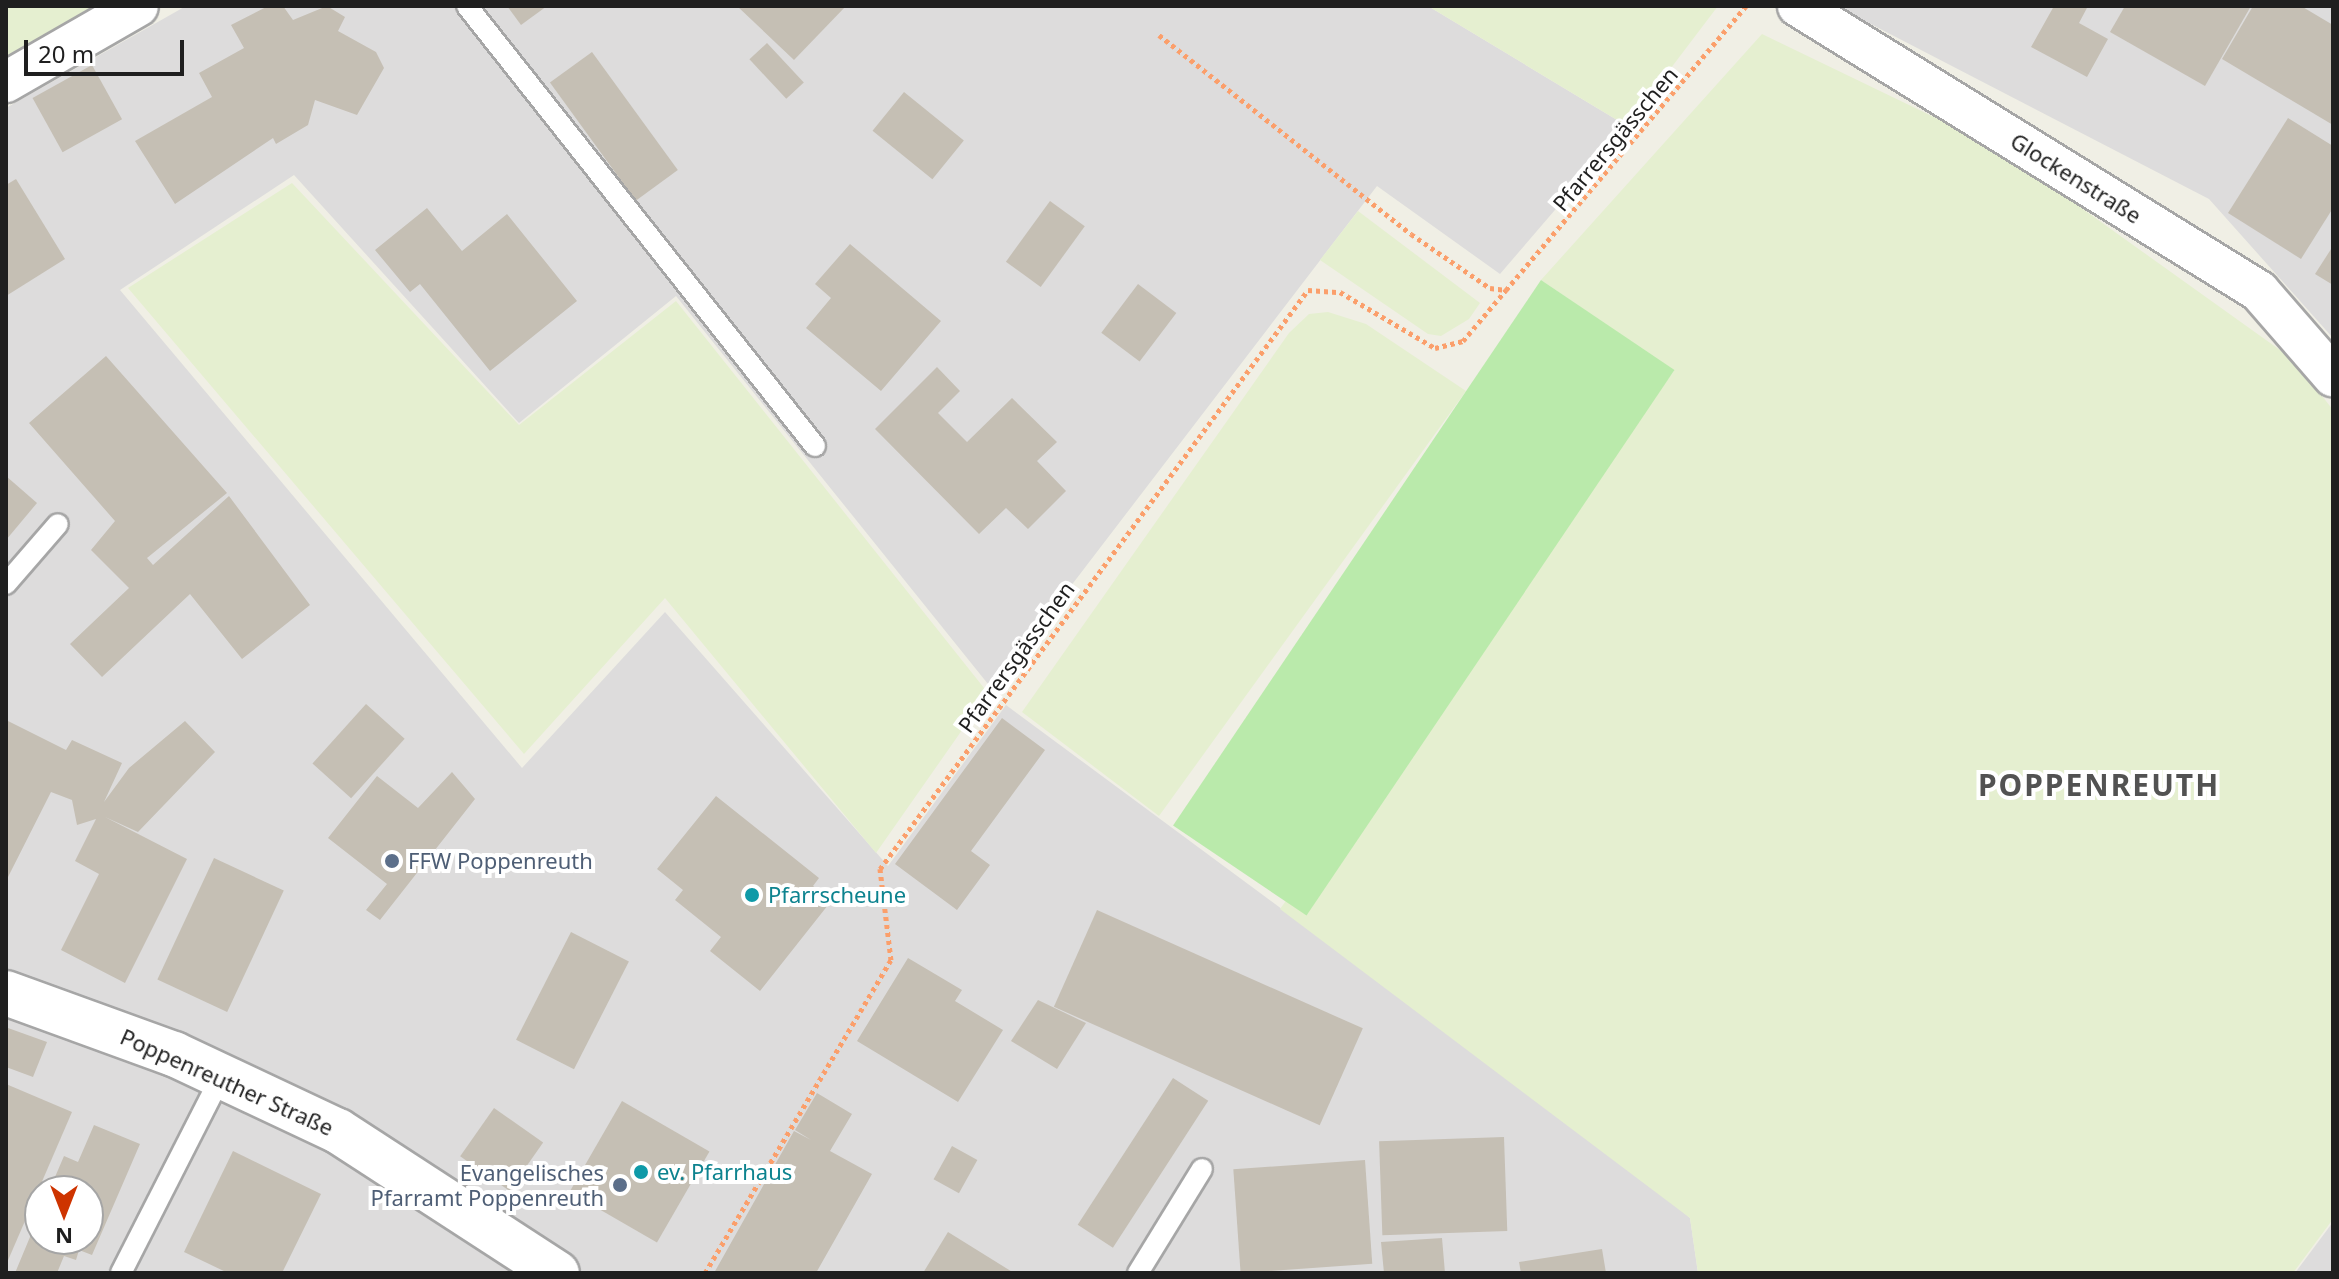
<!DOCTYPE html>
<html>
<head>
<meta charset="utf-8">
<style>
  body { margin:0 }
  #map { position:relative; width:2339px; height:1279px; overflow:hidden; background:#f0efe5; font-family:"Noto Sans",sans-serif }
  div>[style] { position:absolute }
  .residential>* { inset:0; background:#dddcdc }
  .farmland>* { inset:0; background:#e5efd0 }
  .grass>* { inset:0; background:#baeaab; transform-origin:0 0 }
  .building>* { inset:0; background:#c5bfb4; transform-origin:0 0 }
  .path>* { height:5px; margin-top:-2.5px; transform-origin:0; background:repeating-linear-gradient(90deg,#fb9f6b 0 4px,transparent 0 8px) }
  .roads { filter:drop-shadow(2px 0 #a6a6a6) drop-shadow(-2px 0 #a6a6a6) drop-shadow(0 2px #a6a6a6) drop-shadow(0 -2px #a6a6a6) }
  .service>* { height:20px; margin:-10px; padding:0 10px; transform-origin:10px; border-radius:10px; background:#fff }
  .minor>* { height:40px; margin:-20px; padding:0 20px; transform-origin:20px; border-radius:20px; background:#fff }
  .tertiary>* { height:44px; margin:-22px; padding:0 22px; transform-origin:22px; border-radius:22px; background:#fff }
  .dots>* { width:22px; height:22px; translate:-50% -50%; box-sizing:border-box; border:4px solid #fff; border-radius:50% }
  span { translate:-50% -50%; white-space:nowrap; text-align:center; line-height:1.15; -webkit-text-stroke:8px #fff; paint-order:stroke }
  .street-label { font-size:22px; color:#1f1f1f }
  .service-label { font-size:22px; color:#4e5e75 }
  .left { translate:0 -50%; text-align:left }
  .right { translate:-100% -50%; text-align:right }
  .culture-label { font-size:22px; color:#0d838f }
  .district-label { font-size:30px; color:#525252; font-weight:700; letter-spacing:2px }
  .frame { position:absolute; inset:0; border:8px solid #1f1f1f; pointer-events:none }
  .north { position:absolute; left:24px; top:1175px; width:80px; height:80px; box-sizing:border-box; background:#fff; border:2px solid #a5a5a5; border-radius:50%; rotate:180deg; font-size:22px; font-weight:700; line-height:32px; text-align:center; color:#1f1f1f }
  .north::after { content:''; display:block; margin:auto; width:28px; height:36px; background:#ce3400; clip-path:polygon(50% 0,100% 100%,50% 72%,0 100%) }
  .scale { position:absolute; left:24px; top:40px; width:160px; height:36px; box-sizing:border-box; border:4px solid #1f1f1f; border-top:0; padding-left:10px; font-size:24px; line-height:28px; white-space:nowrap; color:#1f1f1f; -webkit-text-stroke:6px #fff; paint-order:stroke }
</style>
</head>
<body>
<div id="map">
  <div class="residential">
    <i style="clip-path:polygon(evenodd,186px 6px,1428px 6px,1627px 126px,1500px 274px,1377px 186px,992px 689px,676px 296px,519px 423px,294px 175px,120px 290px,522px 768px,665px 612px,888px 866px,1006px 705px,1621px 1160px,1690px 1218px,1698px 1273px,6px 1273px,6px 108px,186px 6px,40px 1191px,88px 1191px,88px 1239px,40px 1239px,40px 1191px)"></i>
    <i style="clip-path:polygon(1836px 6px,2333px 6px,2333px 338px,2209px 199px)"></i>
    <i style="clip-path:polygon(2333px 1222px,2333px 1273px,2295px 1273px)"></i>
  </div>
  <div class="farmland">
    <i style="clip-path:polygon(6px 6px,105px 6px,6px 65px)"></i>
    <i style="clip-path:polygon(1428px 6px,1718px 6px,1627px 126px)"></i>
    <i style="clip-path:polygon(1762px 34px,1996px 147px,2294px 360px,2333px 410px,2333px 1219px,2293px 1273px,1698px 1273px,1690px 1218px,1280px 909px,1674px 371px,1541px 280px)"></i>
    <i style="clip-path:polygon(292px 183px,519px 425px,676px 301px,988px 693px,876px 853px,665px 598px,524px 754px,128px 288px)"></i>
    <i style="clip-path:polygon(1358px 211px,1480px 303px,1469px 319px,1441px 336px,1428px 334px,1320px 260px)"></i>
    <i style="clip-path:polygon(1328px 312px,1366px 324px,1466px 391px,1159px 816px,1022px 712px,1289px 333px,1309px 314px)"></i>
  </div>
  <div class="grass">
    <i style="left:1541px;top:280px;width:161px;height:658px;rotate:34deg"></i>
  </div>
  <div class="building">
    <i style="clip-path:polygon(268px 6px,283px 6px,293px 20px,327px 6px,345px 17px,338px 31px,376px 52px,384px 68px,357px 115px,315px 100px,308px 125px,276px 144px,273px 138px,175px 204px,135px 141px,212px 97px,199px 73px,244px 48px,231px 25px)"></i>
    <i style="clip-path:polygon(507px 6px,547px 6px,521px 25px)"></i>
    <i style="clip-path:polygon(737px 6px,846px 6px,794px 60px)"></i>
    <i style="clip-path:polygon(2054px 6px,2088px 6px,2079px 23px,2108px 39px,2087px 77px,2031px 47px)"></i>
    <i style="clip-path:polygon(2125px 6px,2251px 6px,2205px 86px,2110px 32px)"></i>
    <i style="clip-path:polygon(2253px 6px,2301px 6px,2333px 25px,2333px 125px,2222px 59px)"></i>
    <i style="left:767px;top:43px;width:54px;height:24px;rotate:47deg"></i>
    <i style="left:592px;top:52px;width:146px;height:52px;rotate:54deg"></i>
    <i style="left:92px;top:65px;width:62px;height:68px;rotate:61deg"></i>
    <i style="left:904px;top:92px;width:77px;height:50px;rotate:39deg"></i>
    <i style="clip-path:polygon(2288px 118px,2333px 146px,2333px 208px,2301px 259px,2228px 213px)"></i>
    <i style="clip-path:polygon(16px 179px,65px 259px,6px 296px,6px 185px)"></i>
    <i style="left:1050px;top:201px;width:43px;height:75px;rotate:36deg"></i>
    <i style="clip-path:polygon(427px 208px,462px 251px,507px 214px,577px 301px,490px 371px,420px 284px,410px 292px,375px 250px)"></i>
    <i style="clip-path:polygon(850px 244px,941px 321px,881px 391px,806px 328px,831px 298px,815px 284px)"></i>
    <i style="clip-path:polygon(2333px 246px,2333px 285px,2315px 274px)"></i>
    <i style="left:1138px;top:284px;width:48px;height:61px;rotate:37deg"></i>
    <i style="clip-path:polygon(106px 356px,227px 493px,147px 558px,153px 565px,229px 496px,310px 605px,242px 659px,190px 594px,102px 677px,70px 644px,129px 588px,91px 550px,115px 521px,29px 423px)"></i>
    <i style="clip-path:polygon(937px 367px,960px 391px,938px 413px,967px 442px,1012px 398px,1057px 442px,1037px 461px,1066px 491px,1028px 529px,1006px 508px,979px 534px,875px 429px)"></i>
    <i style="clip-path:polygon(6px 476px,37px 503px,6px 540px)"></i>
    <i style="left:366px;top:704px;width:52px;height:80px;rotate:42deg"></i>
    <i style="clip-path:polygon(1002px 718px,1045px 750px,971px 851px,990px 865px,957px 910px,895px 864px)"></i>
    <i style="clip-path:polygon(6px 720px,66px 750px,72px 740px,122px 763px,104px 802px,129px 768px,185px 721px,215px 752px,138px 832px,105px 817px,187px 859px,125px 983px,61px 950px,99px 874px,75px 861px,96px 819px,77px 825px,72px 800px,51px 792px,6px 881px)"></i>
    <i style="clip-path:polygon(452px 772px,475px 799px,380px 920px,366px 910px,387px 884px,328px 838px,377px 776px,418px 808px)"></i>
    <i style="clip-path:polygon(716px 796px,819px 878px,813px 886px,832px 900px,760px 991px,710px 951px,721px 937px,675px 900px,683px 890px,657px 869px)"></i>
    <i style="left:214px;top:858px;width:77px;height:134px;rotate:25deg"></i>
    <i style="left:1097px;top:910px;width:291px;height:106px;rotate:24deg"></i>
    <i style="left:571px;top:932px;width:65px;height:121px;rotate:27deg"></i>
    <i style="clip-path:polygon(908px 958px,962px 990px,955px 1001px,1003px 1030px,958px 1102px,857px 1041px)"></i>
    <i style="clip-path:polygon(1038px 1000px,1086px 1023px,1057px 1069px,1011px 1041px)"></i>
    <i style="clip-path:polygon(8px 1028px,47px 1042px,33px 1077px,6px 1067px)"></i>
    <i style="left:1173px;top:1078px;width:42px;height:175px;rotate:33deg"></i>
    <i style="clip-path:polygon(6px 1084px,72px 1112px,6px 1265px)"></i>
    <i style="clip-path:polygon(817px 1093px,852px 1114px,830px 1151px,872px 1174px,833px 1243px,816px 1273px,714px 1273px,794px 1131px,811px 1140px,795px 1130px)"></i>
    <i style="left:622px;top:1101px;width:101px;height:105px;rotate:30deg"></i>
    <i style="left:494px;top:1108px;width:60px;height:59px;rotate:35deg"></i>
    <i style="clip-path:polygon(94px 1125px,140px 1144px,92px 1255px,79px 1250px,76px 1260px,64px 1256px,57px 1273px,15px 1273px,40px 1213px,40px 1239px,88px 1239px,88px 1191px,49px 1191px,64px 1156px,78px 1162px)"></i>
    <i style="left:1504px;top:1137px;width:94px;height:125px;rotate:88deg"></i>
    <i style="left:952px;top:1146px;width:29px;height:38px;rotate:29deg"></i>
    <i style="clip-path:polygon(233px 1151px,321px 1194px,282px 1273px,228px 1273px,184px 1252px)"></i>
    <i style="left:1365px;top:1160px;width:104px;height:132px;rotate:86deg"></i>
    <i style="clip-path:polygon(948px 1232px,1014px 1273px,923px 1273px)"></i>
    <i style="clip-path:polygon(1442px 1238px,1445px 1273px,1384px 1273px,1381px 1242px)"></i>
    <i style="clip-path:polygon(1602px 1249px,1606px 1273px,1521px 1273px,1519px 1262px)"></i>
  </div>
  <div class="path">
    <i style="left:1159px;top:35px;width:321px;rotate:38.3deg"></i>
    <i style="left:1411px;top:234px;width:96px;rotate:34.4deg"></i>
    <i style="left:1490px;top:288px;width:16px;rotate:7deg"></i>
    <i style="left:1506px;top:290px;width:372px;rotate:-49.8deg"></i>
    <i style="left:705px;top:1273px;width:364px;rotate:-59.3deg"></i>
    <i style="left:891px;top:960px;width:92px;rotate:-96.9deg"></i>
    <i style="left:880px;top:869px;width:720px;rotate:-53.53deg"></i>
    <i style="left:1308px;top:290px;width:32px;rotate:4deg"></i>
    <i style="left:1340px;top:292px;width:110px;rotate:30.5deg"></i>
    <i style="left:1435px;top:348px;width:29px;rotate:-14deg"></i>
    <i style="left:1463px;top:341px;width:67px;rotate:-49.9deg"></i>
  </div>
  <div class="roads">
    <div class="service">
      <i style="left:467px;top:6px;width:561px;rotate:51.66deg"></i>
      <i style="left:6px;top:584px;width:79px;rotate:-49.1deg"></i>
      <i style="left:121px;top:1273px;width:222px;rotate:-63deg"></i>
      <i style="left:1138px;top:1273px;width:122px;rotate:-58.4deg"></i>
    </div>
    <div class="minor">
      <i style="left:1798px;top:6px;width:542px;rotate:31.73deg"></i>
      <i style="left:2259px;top:291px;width:113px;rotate:49deg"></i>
      <i style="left:6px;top:82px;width:152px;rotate:-29.9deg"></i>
    </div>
    <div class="tertiary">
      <i style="left:6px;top:993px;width:179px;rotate:20deg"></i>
      <i style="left:174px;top:1054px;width:181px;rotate:25.2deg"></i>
      <i style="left:338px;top:1131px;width:261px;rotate:33deg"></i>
    </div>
  </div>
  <div class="dots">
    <i style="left:392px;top:861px;background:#5c6f8a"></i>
    <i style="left:752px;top:895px;background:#0f9aa8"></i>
    <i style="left:641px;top:1172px;background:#0f9aa8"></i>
    <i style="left:620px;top:1185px;background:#5c6f8a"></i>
  </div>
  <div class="street-label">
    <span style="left:1615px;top:139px;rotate:-50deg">Pfarrersgässchen</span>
    <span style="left:2076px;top:178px;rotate:32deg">Glockenstraße</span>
    <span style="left:1016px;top:657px;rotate:-54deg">Pfarrersgässchen</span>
    <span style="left:227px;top:1082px;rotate:24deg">Poppenreuther Straße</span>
  </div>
  <div class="service-label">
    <span class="left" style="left:408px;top:861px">FFW Poppenreuth</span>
    <span class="right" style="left:604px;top:1185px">Evangelisches<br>Pfarramt Poppenreuth</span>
  </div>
  <div class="culture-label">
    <span class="left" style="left:768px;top:895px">Pfarrscheune</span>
    <span class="left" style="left:657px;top:1172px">ev. Pfarrhaus</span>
  </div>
  <div class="district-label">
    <span style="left:2099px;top:785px">POPPENREUTH</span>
  </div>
  <div class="frame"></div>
  <div class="north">N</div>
  <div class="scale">20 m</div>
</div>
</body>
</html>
